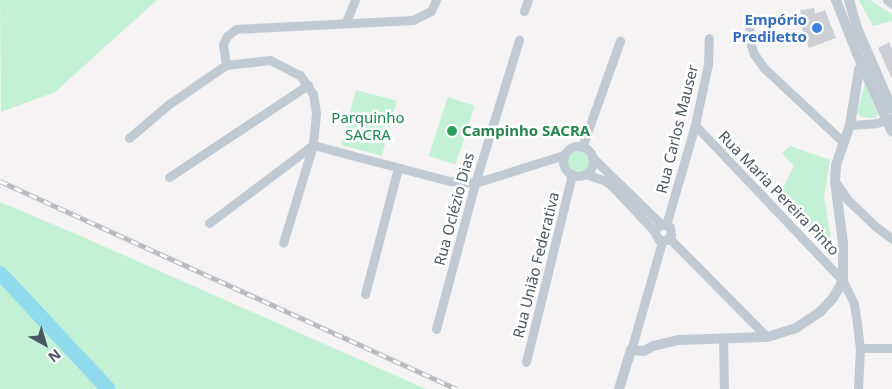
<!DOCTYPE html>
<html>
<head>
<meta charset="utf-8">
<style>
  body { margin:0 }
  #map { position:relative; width:892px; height:389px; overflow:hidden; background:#f5f3f3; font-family:"Noto Sans",sans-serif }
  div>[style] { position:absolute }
  .green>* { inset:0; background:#c3f1d5; transform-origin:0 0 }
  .round { border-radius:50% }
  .river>* { height:15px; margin:-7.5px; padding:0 7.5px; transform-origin:7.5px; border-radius:7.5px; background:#90daee }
  .building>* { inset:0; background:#cdcfd5 }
  .minor>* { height:9px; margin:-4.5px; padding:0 4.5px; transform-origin:4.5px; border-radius:4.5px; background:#c1cad2 }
  .minor>.ring { margin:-4.5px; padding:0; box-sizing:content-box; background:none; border:9px solid #c1cad2; border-radius:50% }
  .tertiary>* { height:10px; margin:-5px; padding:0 5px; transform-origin:5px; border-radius:5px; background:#c1cad2 }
  .rail>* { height:4.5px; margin-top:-2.25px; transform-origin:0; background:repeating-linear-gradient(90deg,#fff 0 8px,#b5b8bd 0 16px); box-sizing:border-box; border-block:1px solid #b5b8bd }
  .dots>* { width:14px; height:14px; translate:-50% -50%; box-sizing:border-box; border:2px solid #fff; border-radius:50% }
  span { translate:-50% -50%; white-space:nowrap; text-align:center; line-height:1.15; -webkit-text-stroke:5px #fff; paint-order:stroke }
  .shop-label { font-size:15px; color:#366cbe; font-weight:700 }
  .right { translate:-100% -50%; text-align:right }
  .park-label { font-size:15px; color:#17864f }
  .street-label { font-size:15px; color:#4a5661 }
  .leisure-label { font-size:15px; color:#27864d; font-weight:700 }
  .left { translate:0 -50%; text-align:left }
  .north { position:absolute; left:20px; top:319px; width:50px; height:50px; -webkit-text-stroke:4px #fff; paint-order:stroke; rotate:141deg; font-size:14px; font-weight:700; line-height:20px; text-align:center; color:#4a5661 }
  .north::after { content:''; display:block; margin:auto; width:18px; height:22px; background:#4a5661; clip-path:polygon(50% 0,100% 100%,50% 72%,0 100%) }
</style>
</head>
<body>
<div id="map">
  <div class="green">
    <i style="clip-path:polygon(0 0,157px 0,55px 92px,1px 112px)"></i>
    <i style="clip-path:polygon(859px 0,870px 0,892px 14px,892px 21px,873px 26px)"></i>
    <i style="clip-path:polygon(865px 83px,878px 114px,875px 118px,861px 117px,857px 113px)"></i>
    <i style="left:356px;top:90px;width:42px;height:57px;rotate:15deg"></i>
    <i style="left:448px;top:97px;width:28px;height:62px;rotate:18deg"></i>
    <i style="clip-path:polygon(790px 146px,830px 160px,824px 197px,834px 256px,778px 198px,794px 166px,782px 153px)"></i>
    <i class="round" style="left:567px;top:151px;width:22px;height:22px"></i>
    <i style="clip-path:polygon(0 202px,76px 234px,426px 389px,0 389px)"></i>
  </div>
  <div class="river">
    <i style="left:0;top:273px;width:158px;rotate:47deg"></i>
  </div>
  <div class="building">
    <i style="clip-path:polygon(814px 8px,815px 14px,825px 10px,836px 38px,809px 48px,799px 20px,802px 19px,800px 10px)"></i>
    <i style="clip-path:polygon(889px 42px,892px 49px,892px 79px,878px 48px)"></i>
  </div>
  <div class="minor">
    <i style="left:887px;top:0;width:6px;rotate:39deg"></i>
    <i style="left:524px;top:11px;width:12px;rotate:-70deg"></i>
    <i style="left:749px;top:20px;width:22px;rotate:87deg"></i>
    <i style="left:750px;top:42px;width:13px;rotate:72deg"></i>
    <i style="left:754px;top:54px;width:17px;rotate:54deg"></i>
    <i style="left:764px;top:68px;width:108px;rotate:43.1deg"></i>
    <i style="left:346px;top:22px;width:24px;rotate:-68deg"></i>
    <i style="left:226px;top:65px;width:21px;rotate:-98deg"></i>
    <i style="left:223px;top:44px;width:9px;rotate:-63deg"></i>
    <i style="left:227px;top:36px;width:11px;rotate:-38deg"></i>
    <i style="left:236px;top:29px;width:177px;rotate:-2.9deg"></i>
    <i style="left:413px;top:20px;width:20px;rotate:-27deg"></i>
    <i style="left:431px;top:11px;width:12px;rotate:-66deg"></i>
    <i style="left:695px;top:125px;width:215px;rotate:46.5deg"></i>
    <i style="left:843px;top:281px;width:25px;rotate:64deg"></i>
    <i style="left:854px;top:304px;width:20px;rotate:81deg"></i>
    <i style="left:857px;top:324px;width:24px;rotate:83deg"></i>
    <i style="left:860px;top:348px;width:41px;rotate:92.8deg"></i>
    <i style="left:850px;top:125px;width:26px;rotate:-4deg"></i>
    <i style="left:876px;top:123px;width:17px;rotate:-17deg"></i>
    <i style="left:129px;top:138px;width:52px;rotate:-40.4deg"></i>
    <i style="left:169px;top:104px;width:69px;rotate:-34.4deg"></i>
    <i style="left:226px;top:65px;width:44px;rotate:-6.5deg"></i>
    <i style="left:270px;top:60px;width:34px;rotate:27deg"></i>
    <i style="left:300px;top:75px;width:23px;rotate:56deg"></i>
    <i style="left:313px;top:94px;width:20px;rotate:81deg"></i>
    <i style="left:316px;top:114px;width:31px;rotate:96deg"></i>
    <i style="left:313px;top:145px;width:102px;rotate:107deg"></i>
    <i class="ring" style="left:563px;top:146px;width:21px;height:21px"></i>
    <i style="left:582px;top:147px;width:113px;rotate:-70.3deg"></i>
    <i style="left:592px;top:157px;width:96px;rotate:44.2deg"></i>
    <i style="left:585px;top:174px;width:20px;rotate:18deg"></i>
    <i style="left:604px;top:180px;width:9px;rotate:36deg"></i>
    <i style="left:611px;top:185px;width:63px;rotate:46.9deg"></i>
    <i style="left:654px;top:231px;width:10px;rotate:61deg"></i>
    <i style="left:659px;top:240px;width:7px"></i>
    <i style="left:666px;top:240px;width:7px;rotate:-45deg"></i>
    <i style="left:671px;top:235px;width:8px;rotate:-97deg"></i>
    <i style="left:670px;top:227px;width:7px;rotate:-153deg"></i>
    <i style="left:664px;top:224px;width:6px;rotate:162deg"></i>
    <i style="left:658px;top:226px;width:6px;rotate:129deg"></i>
    <i style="left:169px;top:177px;width:167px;rotate:-33.5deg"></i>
    <i style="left:835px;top:181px;width:22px;rotate:56deg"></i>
    <i style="left:847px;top:199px;width:39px;rotate:44deg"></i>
    <i style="left:875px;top:226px;width:21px;rotate:37deg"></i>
    <i style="left:209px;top:223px;width:130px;rotate:-36.9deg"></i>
    <i style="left:313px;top:145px;width:141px;rotate:14.8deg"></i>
    <i style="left:449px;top:181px;width:26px;rotate:4deg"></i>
    <i style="left:475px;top:183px;width:93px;rotate:-17.5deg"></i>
    <i style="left:666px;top:225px;width:104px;rotate:-73.8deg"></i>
    <i style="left:695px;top:125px;width:62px;rotate:-78deg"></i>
    <i style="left:708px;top:64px;width:26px;rotate:-88deg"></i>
    <i style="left:669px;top:238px;width:139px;rotate:45.3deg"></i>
    <i style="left:365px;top:294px;width:130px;rotate:-75.3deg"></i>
    <i style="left:436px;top:329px;width:151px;rotate:-75deg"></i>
    <i style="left:475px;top:183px;width:150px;rotate:-72.9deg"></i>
    <i style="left:723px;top:339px;width:50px;rotate:88.9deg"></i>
    <i style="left:860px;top:348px;width:32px"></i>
    <i style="left:631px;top:350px;width:112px;rotate:-74deg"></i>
    <i style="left:526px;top:362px;width:193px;rotate:-76.2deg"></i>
  </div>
  <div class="tertiary">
    <i style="left:836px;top:0;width:58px;rotate:68.7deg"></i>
    <i style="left:857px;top:54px;width:85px;rotate:65.8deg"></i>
    <i style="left:849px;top:0;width:29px;rotate:74deg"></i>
    <i style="left:857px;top:28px;width:88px;rotate:66.6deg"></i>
    <i style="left:619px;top:389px;width:41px;rotate:-72.9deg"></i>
    <i style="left:631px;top:350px;width:13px;rotate:4deg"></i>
    <i style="left:644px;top:351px;width:10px;rotate:-29deg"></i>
    <i style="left:653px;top:346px;width:28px;rotate:-13deg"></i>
    <i style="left:680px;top:340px;width:87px;rotate:-2deg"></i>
    <i style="left:767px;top:337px;width:30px;rotate:-17deg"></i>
    <i style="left:796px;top:328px;width:29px;rotate:-34deg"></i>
    <i style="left:820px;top:312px;width:19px;rotate:-47deg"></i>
    <i style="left:833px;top:298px;width:20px;rotate:-60deg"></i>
    <i style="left:843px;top:281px;width:38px;rotate:-90deg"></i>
    <i style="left:843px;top:243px;width:63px;rotate:-97.4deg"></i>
    <i style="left:835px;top:181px;width:16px;rotate:-86deg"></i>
    <i style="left:836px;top:165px;width:42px;rotate:-70.7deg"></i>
    <i style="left:850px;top:125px;width:56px;rotate:-80.7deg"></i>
    <i style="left:859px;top:70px;width:15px;rotate:-37deg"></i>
  </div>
  <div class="rail">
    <i style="left:0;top:181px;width:502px;rotate:24.47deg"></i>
  </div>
  <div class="dots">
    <i style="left:817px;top:28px;background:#3f7fe0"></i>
    <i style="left:452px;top:131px;background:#2e9e5b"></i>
  </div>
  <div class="shop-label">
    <span class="right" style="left:807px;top:28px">Empório<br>Prediletto</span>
  </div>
  <div class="park-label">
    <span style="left:368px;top:126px">Parquinho<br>SACRA</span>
  </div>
  <div class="street-label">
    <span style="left:677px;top:129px;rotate:-76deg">Rua Carlos Mauser</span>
    <span style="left:779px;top:193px;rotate:46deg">Rua Maria Pereira Pinto</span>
    <span style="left:454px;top:209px;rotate:-75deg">Rua Oclézio Dias</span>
    <span style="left:536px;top:265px;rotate:-76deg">Rua União Federativa</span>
  </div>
  <div class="leisure-label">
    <span class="left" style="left:462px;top:131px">Campinho SACRA</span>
  </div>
  <div class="north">N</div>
</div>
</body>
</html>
